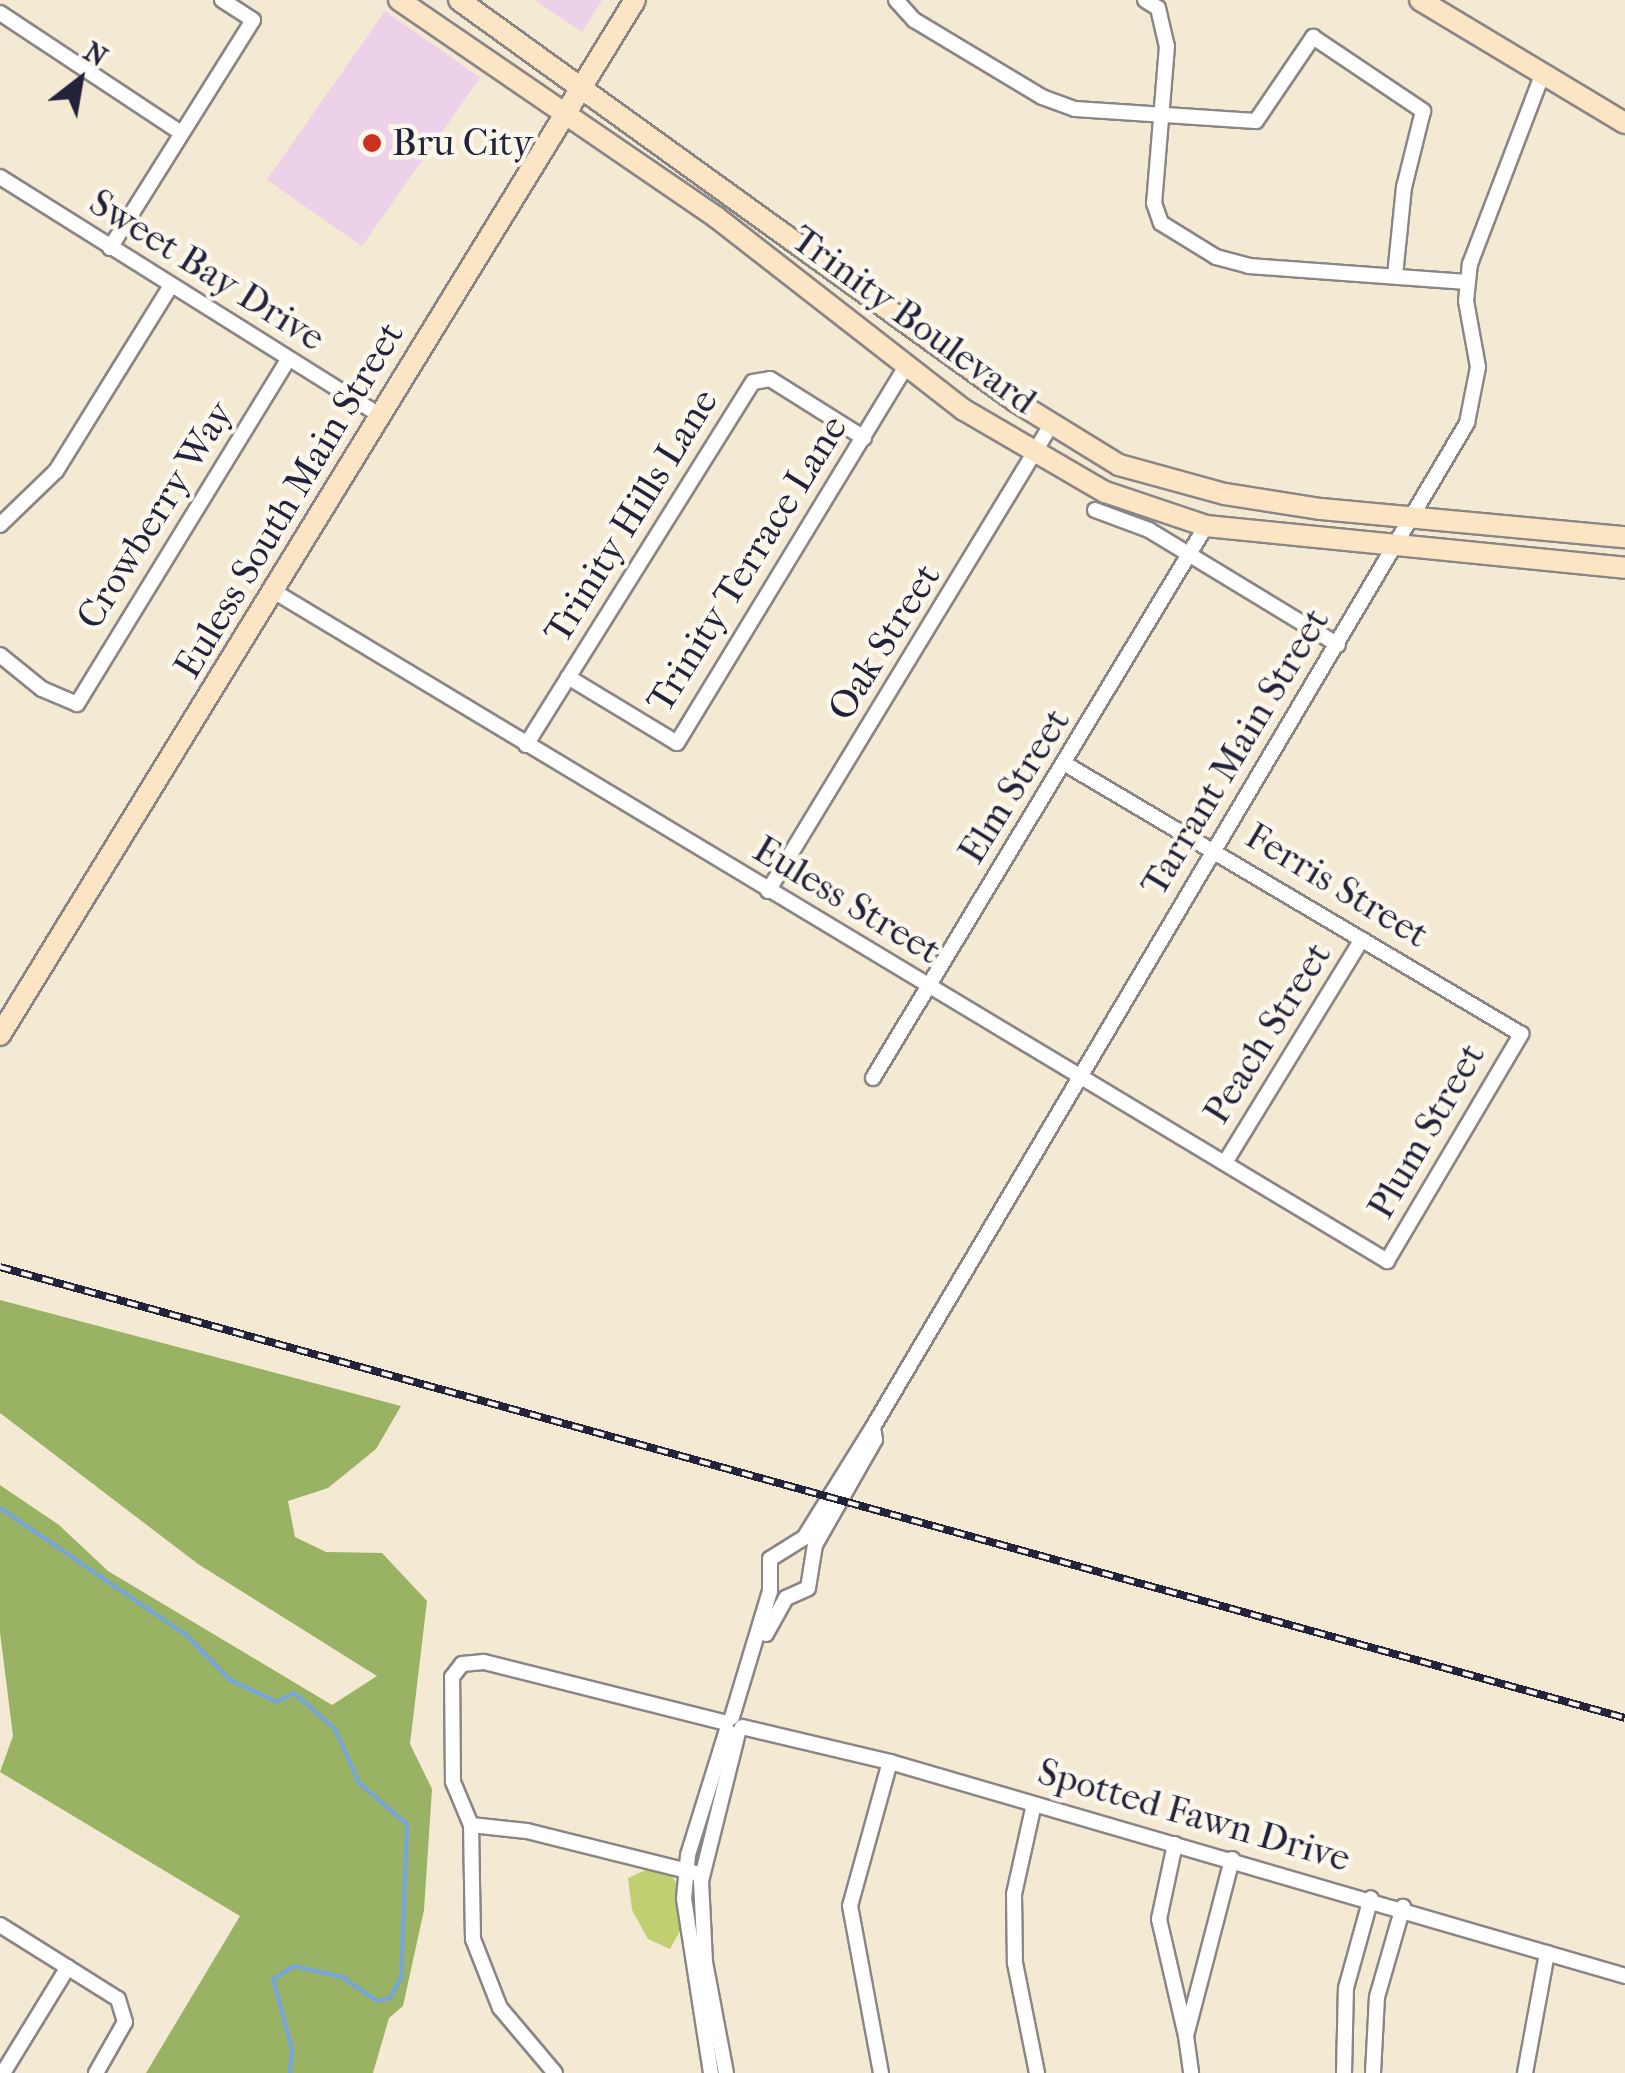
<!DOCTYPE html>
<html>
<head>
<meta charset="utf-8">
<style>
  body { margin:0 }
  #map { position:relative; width:1625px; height:2073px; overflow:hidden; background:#f4e9d2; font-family:"IM FELL French Canon",serif }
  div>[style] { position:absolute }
  .built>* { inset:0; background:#ecd1e9; transform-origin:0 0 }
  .green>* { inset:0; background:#c2cf71 }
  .forest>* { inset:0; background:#99b263 }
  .stream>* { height:4px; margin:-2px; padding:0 2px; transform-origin:2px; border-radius:2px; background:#74a5df }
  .roads { filter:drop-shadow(2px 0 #8b8686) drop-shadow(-2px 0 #8b8686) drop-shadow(0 2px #8b8686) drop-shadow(0 -2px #8b8686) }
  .street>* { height:14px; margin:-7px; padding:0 7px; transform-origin:7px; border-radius:7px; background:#fff }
  .secondary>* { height:20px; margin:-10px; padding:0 10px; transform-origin:10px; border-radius:10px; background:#fce5c4 }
  .rail>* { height:8px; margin-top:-4px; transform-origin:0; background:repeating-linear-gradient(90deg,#fbf7ec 0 11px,#22223b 0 22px); box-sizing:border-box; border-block:2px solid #22223b }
  .dots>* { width:28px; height:28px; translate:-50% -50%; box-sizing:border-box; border:5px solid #fbf7ec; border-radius:50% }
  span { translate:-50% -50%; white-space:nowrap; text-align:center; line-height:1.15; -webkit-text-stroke:9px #fbf7ec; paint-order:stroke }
  .poi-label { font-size:38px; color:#22223b }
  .left { translate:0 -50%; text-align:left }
  .street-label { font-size:38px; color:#22223b }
  .north { position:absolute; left:30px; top:30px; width:100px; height:100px; -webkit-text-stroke:8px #fbf7ec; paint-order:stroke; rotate:31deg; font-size:28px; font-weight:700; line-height:40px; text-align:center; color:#22223b }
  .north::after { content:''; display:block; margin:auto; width:35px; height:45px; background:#22223b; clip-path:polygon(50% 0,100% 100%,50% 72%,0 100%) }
</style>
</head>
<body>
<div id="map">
  <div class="built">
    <i style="clip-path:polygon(534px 0,602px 0,582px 32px)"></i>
    <i style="left:385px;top:11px;width:116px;height:206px;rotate:35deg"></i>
  </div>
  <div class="green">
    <i style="clip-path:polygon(648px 1869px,672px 1876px,679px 1888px,680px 1931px,670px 1949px,648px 1939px,632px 1910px,628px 1878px)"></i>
  </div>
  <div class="forest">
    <i style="clip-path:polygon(0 1300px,401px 1406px,376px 1449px,328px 1488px,288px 1501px,295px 1537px,326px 1552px,382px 1553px,427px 1601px,410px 1744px,432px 1789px,424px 1910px,403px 2006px,389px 2018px,373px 2073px,146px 2073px,240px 1916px,0 1772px,13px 1736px,0 1632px,0 1485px,59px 1525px,108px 1571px,332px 1705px,377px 1676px,198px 1564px,0 1413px)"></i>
  </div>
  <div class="stream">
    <i style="left:0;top:1508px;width:225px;rotate:34.3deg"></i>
    <i style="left:186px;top:1635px;width:63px;rotate:45.6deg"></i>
    <i style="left:230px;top:1680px;width:52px;rotate:25.1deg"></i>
    <i style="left:277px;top:1702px;width:19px;rotate:-28deg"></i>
    <i style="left:294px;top:1693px;width:55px;rotate:41.3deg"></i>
    <i style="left:335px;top:1729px;width:59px;rotate:66deg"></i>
    <i style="left:359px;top:1783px;width:63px;rotate:40.5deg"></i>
    <i style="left:407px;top:1824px;width:154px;rotate:92.2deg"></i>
    <i style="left:401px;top:1978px;width:23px;rotate:119deg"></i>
    <i style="left:390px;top:1998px;width:13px;rotate:167deg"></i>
    <i style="left:377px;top:2001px;width:42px;rotate:-145.6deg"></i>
    <i style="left:342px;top:1977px;width:49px;rotate:-167.1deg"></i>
    <i style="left:294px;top:1966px;width:25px;rotate:148deg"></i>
    <i style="left:273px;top:1979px;width:73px;rotate:74.8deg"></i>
    <i style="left:292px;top:2049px;width:24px;rotate:95deg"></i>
  </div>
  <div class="roads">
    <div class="street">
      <i style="left:896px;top:0;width:27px;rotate:48deg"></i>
      <i style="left:914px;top:20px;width:149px;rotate:31deg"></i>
      <i style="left:1042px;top:97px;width:35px;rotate:20deg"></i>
      <i style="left:1075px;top:109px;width:181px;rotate:3.8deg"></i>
      <i style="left:1256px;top:121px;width:102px;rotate:-55.8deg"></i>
      <i style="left:1313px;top:37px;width:133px;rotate:33.9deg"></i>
      <i style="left:1423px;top:111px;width:78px;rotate:104deg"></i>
      <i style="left:1404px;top:187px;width:88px;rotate:95.8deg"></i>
      <i style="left:1145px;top:0;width:15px;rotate:32deg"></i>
      <i style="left:1158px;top:8px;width:39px;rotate:77deg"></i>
      <i style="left:1167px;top:46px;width:158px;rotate:94.7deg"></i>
      <i style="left:1154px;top:203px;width:21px;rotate:71deg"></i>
      <i style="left:1161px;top:223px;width:65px;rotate:31.7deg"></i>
      <i style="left:1216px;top:257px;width:34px;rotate:15deg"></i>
      <i style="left:1249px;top:266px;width:218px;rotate:4.2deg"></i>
      <i style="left:0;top:13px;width:214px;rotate:33.5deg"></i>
      <i style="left:0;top:177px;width:450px;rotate:32.1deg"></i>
      <i style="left:110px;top:248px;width:269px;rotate:-57.9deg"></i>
      <i style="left:253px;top:20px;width:37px;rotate:-147deg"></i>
      <i style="left:1095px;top:510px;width:58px;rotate:20.3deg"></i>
      <i style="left:1149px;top:530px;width:221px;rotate:31.3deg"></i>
      <i style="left:0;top:525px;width:78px;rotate:-44deg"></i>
      <i style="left:56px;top:471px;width:216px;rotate:-58.2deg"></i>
      <i style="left:275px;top:592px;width:1298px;rotate:31.03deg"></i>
      <i style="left:1387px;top:1261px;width:264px;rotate:-59.4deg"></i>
      <i style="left:1521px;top:1034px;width:528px;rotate:-149.35deg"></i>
      <i style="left:0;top:655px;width:54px;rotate:39deg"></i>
      <i style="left:42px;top:689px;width:38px;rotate:23deg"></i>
      <i style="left:77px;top:704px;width:404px;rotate:-58.5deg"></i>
      <i style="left:568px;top:677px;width:127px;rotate:31.2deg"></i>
      <i style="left:677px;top:743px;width:443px;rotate:-58.7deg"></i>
      <i style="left:526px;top:745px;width:428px;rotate:-58deg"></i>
      <i style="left:753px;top:382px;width:17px;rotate:-10deg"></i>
      <i style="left:770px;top:379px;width:111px;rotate:32.1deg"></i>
      <i style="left:768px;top:891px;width:545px;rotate:-58.73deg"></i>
      <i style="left:873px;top:1078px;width:645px;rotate:-58.9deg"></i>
      <i style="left:1226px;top:1161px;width:260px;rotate:-58.5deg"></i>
      <i style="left:766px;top:1634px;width:41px;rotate:-60.9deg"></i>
      <i style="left:786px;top:1598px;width:24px;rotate:-24deg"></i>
      <i style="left:808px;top:1588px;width:44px;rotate:-80.8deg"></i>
      <i style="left:815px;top:1545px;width:121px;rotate:-60.3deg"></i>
      <i style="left:875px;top:1440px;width:13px;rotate:-99deg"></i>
      <i style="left:732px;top:1717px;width:132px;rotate:-73.2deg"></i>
      <i style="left:770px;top:1591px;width:32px;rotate:-90deg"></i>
      <i style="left:770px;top:1559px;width:40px;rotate:-32deg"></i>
      <i style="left:804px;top:1538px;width:131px;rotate:-58.1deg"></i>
      <i style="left:873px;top:1427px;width:1167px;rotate:-59.39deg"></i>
      <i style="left:1467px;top:423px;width:57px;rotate:-78.9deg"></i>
      <i style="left:1478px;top:367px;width:67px;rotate:-100.3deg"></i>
      <i style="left:1466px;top:301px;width:37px;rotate:-84deg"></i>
      <i style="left:1470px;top:264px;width:202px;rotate:-69.1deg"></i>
      <i style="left:742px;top:1727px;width:152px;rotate:13.3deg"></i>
      <i style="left:890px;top:1762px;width:766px;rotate:16.23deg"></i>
      <i style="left:1034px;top:1804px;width:92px;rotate:102.5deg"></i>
      <i style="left:1014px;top:1894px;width:69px;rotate:89.2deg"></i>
      <i style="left:1015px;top:1963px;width:112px;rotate:78.7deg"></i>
      <i style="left:471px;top:1825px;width:56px;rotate:6.1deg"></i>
      <i style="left:527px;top:1831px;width:173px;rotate:14deg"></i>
      <i style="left:1175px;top:1844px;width:77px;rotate:102deg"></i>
      <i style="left:1159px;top:1919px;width:120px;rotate:77deg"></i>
      <i style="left:1186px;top:2036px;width:183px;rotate:-75.4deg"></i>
      <i style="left:0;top:1925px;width:139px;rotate:32.1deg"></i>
      <i style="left:118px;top:1999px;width:24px;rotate:73deg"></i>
      <i style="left:125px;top:2022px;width:59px;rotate:119.6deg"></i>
      <i style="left:1186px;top:2036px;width:37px;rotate:82deg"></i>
      <i style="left:3px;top:2073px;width:124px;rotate:-58.5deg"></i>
      <i style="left:555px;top:2073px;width:85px;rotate:-130.2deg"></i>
      <i style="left:500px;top:2008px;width:74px;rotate:-111.4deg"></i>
      <i style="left:473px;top:1939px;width:114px;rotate:-91deg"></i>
      <i style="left:471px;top:1825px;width:47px;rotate:-112.7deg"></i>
      <i style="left:453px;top:1782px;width:105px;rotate:-90.5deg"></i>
      <i style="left:452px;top:1677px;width:16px;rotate:-52deg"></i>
      <i style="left:462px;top:1664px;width:22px;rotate:-5deg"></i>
      <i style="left:484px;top:1662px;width:250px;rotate:14.1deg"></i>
      <i style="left:711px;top:2073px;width:176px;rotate:-98.8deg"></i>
      <i style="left:684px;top:1899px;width:44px;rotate:-84.8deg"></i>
      <i style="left:688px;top:1855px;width:131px;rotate:-72.7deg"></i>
      <i style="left:726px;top:2073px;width:113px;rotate:-100.7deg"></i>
      <i style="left:705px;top:1962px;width:81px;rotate:-92.8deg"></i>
      <i style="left:701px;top:1881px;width:153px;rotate:-76deg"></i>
      <i style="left:881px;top:2073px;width:170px;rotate:-100.5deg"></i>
      <i style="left:850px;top:1906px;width:149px;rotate:-74.5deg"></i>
      <i style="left:1344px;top:2073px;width:85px;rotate:-88.7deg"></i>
      <i style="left:1346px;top:1988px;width:93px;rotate:-74.5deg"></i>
      <i style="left:1373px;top:2073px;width:76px;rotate:-87deg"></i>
      <i style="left:1377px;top:1997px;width:94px;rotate:-73.9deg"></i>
      <i style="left:1525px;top:2073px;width:122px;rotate:-79.6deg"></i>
    </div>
    <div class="secondary">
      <i style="left:399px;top:0;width:384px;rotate:34.4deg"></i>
      <i style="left:716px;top:217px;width:314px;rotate:37.9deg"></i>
      <i style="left:964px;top:410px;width:163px;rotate:30.2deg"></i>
      <i style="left:1105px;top:492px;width:107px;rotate:18.6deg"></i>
      <i style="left:1206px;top:526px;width:421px;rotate:5.7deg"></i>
      <i style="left:459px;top:0;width:686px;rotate:35.8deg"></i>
      <i style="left:1015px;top:401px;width:122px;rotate:31.6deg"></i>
      <i style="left:1119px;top:465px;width:110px;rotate:15.3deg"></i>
      <i style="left:1225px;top:494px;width:97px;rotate:8.9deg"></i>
      <i style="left:1321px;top:509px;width:305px;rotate:5.3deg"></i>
      <i style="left:1420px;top:0;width:239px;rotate:31deg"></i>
      <i style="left:0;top:1035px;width:1214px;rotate:-58.47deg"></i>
    </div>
  </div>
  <div class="rail">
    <i style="left:0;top:1267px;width:1686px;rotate:15.51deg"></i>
  </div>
  <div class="dots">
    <i style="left:372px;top:143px;background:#c8321e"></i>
  </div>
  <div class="poi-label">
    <span class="left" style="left:392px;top:143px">Bru City</span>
  </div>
  <div class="street-label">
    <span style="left:207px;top:270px;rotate:32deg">Sweet Bay Drive</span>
    <span style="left:914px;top:320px;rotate:36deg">Trinity Boulevard</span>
    <span style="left:289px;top:500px;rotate:-59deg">Euless South Main Street</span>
    <span style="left:155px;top:515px;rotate:-58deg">Crowberry Way</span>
    <span style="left:631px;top:516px;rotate:-58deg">Trinity Hills Lane</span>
    <span style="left:747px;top:564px;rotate:-58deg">Trinity Terrace Lane</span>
    <span style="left:884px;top:642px;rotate:-58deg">Oak Street</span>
    <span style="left:1235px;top:752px;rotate:-59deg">Tarrant Main Street</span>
    <span style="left:1014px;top:786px;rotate:-58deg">Elm Street</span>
    <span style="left:1337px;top:885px;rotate:31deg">Ferris Street</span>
    <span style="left:847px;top:900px;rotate:31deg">Euless Street</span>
    <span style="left:1267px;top:1033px;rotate:-58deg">Peach Street</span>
    <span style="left:1426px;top:1131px;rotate:-60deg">Plum Street</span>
    <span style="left:1194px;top:1815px;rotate:16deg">Spotted Fawn Drive</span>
  </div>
  <div class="north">N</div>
</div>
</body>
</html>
